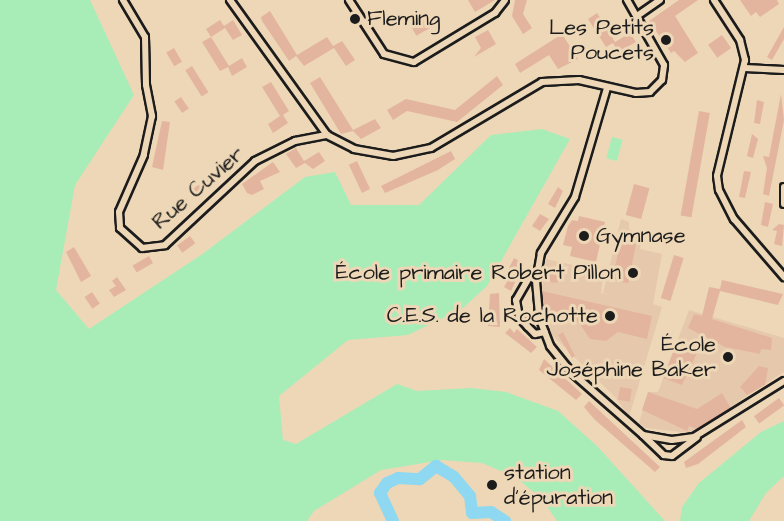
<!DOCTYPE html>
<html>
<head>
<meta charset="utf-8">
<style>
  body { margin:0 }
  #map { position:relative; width:784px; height:521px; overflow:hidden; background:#edd7b6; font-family:"Architects Daughter",sans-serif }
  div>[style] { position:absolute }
  .built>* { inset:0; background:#e6c9ac }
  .green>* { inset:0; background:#a8edb8; transform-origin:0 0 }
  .river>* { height:12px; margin:-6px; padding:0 6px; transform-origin:6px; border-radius:6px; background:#8fd8f1 }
  .building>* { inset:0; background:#e4b59e; transform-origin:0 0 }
  .round { border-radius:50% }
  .roads { filter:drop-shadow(2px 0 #1c1c1c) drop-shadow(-2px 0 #1c1c1c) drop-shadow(0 2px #1c1c1c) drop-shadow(0 -2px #1c1c1c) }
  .street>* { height:6px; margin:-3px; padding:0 3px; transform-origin:3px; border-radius:3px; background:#edd7b6 }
  .dots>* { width:16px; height:16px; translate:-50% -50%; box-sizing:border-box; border:3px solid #edd7b6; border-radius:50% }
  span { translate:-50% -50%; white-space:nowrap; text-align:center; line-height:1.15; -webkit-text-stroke:6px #edd7b6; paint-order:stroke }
  .poi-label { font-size:22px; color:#1c1c1c }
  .left { translate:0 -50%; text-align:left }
  .right { translate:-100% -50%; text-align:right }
  .street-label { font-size:22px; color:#1c1c1c }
</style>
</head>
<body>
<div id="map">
  <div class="built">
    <i style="clip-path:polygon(621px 219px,629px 222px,629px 229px,643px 234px,640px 249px,662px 254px,653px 304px,662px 307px,629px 417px,615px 397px,552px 335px,541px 297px,546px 259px,604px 272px,601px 293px,615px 296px,603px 293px)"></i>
    <i style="clip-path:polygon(689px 310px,784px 338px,784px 372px,690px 433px,646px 428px,639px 423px,648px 392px,658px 392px)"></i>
  </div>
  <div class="green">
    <i style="clip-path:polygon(0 0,90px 0,134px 95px,75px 185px,56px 290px,89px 329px,201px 255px,305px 177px,335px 172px,351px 205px,419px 205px,491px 135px,542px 129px,570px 139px,487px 286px,463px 308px,408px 335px,348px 340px,279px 396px,283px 440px,296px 444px,397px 384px,417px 391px,471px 388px,506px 392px,558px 411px,597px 446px,665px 521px,557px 521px,541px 498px,515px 477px,482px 463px,442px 460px,381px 470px,314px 511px,307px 521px,0 521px)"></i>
    <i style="left:612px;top:137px;width:11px;height:22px;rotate:15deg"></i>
    <i style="clip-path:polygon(784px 421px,784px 476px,766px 493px,749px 521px,680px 521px,682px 507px,699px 483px,761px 432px)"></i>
  </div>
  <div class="river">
    <i style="left:393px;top:521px;width:31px;rotate:-115deg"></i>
    <i style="left:380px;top:493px;width:12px;rotate:-55deg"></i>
    <i style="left:387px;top:483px;width:12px;rotate:-24deg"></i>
    <i style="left:398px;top:478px;width:22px;rotate:3deg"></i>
    <i style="left:420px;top:479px;width:21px;rotate:-39deg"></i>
    <i style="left:436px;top:466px;width:21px;rotate:31deg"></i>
    <i style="left:454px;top:477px;width:25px;rotate:50deg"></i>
    <i style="left:470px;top:496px;width:17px;rotate:83deg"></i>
    <i style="left:472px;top:513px;width:19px;rotate:-3deg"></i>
    <i style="left:491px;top:512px;width:17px;rotate:33deg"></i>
  </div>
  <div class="building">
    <i style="clip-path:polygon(468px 0,495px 0,475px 12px)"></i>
    <i style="clip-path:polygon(515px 0,527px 0,523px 14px,532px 28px,523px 34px,512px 16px)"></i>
    <i style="clip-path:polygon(679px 0,698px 0,675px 16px,698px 53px,685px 62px,674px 51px,671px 53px,649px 21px)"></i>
    <i style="clip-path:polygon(740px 0,777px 0,779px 4px,760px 17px,756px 12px,751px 16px)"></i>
    <i style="clip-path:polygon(270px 11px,297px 55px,327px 37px,333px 46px,342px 41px,355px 60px,346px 66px,334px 48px,304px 66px,296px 56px,289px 61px,262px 21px,261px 17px)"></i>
    <i style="left:424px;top:13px;width:16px;height:18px;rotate:60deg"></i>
    <i style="clip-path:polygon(597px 13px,615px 42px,630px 33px,636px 42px,618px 52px,613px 43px,606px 47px,588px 19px)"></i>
    <i style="clip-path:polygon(220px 20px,224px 26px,233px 20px,242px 35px,233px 40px,225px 28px,211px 37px,206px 29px)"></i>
    <i style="clip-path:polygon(784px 27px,784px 39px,772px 60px,767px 57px)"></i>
    <i style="clip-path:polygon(488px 30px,496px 44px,474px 57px,481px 48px,475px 37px)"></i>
    <i style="clip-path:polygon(562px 34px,578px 59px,558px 69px,549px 55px,520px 73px,515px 64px)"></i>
    <i style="left:722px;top:35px;width:16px;height:17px;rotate:55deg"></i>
    <i style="clip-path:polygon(211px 37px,229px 66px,242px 58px,247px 67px,232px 76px,228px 67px,220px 71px,202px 42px)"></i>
    <i style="left:174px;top:48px;width:16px;height:9px;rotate:60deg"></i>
    <i style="left:192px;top:66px;width:31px;height:8px;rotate:58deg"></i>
    <i style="clip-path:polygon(497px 76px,503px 85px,457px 122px,407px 111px,393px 120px,387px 110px,406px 99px,455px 110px)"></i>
    <i style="clip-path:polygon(320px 77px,353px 130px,375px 119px,381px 128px,361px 139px,353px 131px,341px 134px,310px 83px)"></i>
    <i style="clip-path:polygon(271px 82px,289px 111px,283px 115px,288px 123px,273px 133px,268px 124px,280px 116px,262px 87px)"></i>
    <i style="clip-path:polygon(781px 94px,784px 120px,769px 196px,763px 194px,767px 168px,763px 156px,769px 157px)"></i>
    <i style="left:181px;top:97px;width:14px;height:8px;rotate:56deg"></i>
    <i style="clip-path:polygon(757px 100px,764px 102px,760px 124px,754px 123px)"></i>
    <i style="left:699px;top:111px;width:11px;height:106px;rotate:10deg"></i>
    <i style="clip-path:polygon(162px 121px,170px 122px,163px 170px,152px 167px)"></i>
    <i style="clip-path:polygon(752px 134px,758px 139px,753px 158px,747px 156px)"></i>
    <i style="clip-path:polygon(296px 148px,304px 161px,319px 152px,325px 161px,313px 169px,305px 163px,296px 168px,286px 154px)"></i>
    <i style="clip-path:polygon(451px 151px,455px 159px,438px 170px,385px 193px,381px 186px)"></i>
    <i style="left:357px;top:161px;width:31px;height:9px;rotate:65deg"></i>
    <i style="clip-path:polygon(273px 162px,280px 172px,260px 181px,264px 189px,252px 195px,247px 193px,242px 184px)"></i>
    <i style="clip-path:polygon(224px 165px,228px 171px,198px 196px,193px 189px)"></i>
    <i style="clip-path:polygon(744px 171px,751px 172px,745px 198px,739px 197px)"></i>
    <i style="left:634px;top:184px;width:16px;height:32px;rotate:15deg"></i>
    <i style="clip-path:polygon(558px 187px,563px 191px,555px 208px,548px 204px)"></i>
    <i style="left:186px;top:198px;width:9px;height:14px;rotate:63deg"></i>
    <i style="clip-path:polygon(765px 202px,773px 204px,768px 227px,761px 225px)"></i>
    <i style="clip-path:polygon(540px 214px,549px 219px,540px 231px,532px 226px)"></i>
    <i style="clip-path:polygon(579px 216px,605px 222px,596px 262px,570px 256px,572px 247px,563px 245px,568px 226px,572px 220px,578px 221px)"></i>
    <i style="clip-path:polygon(779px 224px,784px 225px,782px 246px,774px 244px,777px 231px,772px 230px)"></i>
    <i style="left:190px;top:236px;width:9px;height:16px;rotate:54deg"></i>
    <i style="left:621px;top:237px;width:16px;height:44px;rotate:11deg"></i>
    <i style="clip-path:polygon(74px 247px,91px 276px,81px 282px,66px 252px)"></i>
    <i style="left:674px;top:255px;width:10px;height:45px;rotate:17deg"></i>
    <i style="left:149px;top:256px;width:8px;height:19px;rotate:60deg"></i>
    <i style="clip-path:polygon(514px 258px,521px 262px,518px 267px,521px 269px,511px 291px,504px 287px,513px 271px,509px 268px)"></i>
    <i class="round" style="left:547px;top:269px;width:14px;height:14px"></i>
    <i style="clip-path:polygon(117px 277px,126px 290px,114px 297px,109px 290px,116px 286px,112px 281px)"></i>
    <i style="clip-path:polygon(722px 280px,783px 294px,778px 305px,720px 291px,712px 319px,772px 338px,771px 350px,761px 349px,760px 354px,725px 347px,688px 328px,694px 314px,702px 316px,709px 287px,720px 289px)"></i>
    <i style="clip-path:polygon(542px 291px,652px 316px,647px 339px,618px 332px,606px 341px,590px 339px,579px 323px,544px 314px)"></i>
    <i style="left:92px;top:292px;width:14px;height:9px;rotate:56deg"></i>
    <i style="clip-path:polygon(499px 293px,500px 327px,488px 326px,490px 294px)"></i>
    <i style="clip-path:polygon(510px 328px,514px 333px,517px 329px,537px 347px,531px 353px,505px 333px)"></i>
    <i style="clip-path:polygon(563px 332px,575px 356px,572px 358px,558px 335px)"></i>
    <i style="clip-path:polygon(677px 342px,698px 351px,682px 385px,663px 378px)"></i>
    <i style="clip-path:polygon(544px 359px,582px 394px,576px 400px,539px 370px)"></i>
    <i style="clip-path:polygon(759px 366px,768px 368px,765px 385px,747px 395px,740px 387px)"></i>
    <i style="left:620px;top:387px;width:12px;height:13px;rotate:9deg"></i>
    <i style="clip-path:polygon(648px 392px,697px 409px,722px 393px,731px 408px,697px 429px,689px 426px,687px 431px,642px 410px)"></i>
    <i style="left:779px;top:398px;width:9px;height:31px;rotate:54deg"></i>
    <i style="clip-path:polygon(589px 401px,660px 467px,655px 472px,594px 419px,584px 407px)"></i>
    <i style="clip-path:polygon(742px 420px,746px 427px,698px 464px,686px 468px,684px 462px)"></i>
  </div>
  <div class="roads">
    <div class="street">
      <i style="left:123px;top:0;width:43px;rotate:59.3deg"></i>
      <i style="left:145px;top:37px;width:48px;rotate:88.8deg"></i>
      <i style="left:146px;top:85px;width:32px;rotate:79deg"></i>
      <i style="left:152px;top:116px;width:40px;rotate:102deg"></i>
      <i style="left:144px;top:155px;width:62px;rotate:113.7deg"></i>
      <i style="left:119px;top:212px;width:16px;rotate:86deg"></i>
      <i style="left:120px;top:228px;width:30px;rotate:42deg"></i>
      <i style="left:142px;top:248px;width:23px;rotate:-7deg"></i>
      <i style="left:165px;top:245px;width:123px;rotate:-43deg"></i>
      <i style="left:255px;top:161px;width:45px;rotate:-26.6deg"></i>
      <i style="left:295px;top:141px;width:33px;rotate:-11deg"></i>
      <i style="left:230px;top:0;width:166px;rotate:54.3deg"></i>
      <i style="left:327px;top:135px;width:30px;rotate:27deg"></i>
      <i style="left:354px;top:149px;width:40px;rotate:10deg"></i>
      <i style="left:393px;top:156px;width:39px;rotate:-12deg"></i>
      <i style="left:431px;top:148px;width:129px;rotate:-30.7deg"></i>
      <i style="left:542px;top:82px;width:37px;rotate:-3deg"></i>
      <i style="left:579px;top:80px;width:58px;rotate:12.8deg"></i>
      <i style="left:636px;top:93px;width:14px;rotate:-4deg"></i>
      <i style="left:650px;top:92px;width:17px;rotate:-45deg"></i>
      <i style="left:662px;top:80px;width:15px;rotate:-82deg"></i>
      <i style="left:664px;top:65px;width:75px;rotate:-119.6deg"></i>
      <i style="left:349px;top:0;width:64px;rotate:57.1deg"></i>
      <i style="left:384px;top:54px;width:31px;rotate:15deg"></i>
      <i style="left:414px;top:62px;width:95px;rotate:-31.2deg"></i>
      <i style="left:495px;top:13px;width:16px;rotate:-52deg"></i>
      <i style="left:714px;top:0;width:48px;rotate:57deg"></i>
      <i style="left:740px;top:40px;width:21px;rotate:76deg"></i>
      <i style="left:745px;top:60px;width:119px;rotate:103.6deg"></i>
      <i style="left:717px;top:176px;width:14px;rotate:82deg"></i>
      <i style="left:719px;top:190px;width:33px;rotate:63deg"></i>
      <i style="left:734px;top:219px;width:77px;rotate:49.2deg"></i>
      <i style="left:637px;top:16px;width:28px;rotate:-35deg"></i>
      <i style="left:745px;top:68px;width:39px;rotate:3deg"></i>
      <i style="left:607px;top:88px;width:114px;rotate:106.4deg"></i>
      <i style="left:575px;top:197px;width:66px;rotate:121.3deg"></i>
      <i style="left:541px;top:253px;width:28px;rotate:100deg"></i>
      <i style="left:536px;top:281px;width:36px;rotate:85deg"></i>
      <i style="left:539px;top:317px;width:31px;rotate:69deg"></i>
      <i style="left:550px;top:346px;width:32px;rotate:51deg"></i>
      <i style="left:570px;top:371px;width:97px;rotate:41.2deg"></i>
      <i style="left:643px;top:435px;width:29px;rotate:10deg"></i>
      <i style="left:672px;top:440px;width:22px;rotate:-8deg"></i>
      <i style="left:694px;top:437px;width:106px;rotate:-31.9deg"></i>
      <i style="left:784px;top:187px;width:17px;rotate:90deg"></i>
      <i style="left:539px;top:271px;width:10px;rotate:151deg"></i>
      <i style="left:530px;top:276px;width:28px;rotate:120deg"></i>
      <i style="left:516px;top:300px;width:17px;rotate:80deg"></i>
      <i style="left:519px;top:317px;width:13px;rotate:48deg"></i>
      <i style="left:528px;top:327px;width:10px;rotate:45deg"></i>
      <i style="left:535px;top:334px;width:10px;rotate:-11deg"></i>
      <i style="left:643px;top:435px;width:29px;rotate:44deg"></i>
      <i style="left:664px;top:455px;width:8px;rotate:7deg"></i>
      <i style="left:672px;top:456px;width:31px;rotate:-37deg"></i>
    </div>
  </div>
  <div class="dots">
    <i style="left:355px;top:19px;background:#1c1c1c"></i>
    <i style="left:666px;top:40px;background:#1c1c1c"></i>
    <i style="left:584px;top:236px;background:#1c1c1c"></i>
    <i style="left:633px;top:273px;background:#1c1c1c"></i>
    <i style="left:610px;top:316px;background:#1c1c1c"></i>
    <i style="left:728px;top:357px;background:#1c1c1c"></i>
    <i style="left:492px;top:485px;background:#1c1c1c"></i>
  </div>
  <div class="poi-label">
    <span class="left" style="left:367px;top:19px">Fleming</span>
    <span class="right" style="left:654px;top:40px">Les Petits<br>Poucets</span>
    <span class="left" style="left:596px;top:236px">Gymnase</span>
    <span class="right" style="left:621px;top:273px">École primaire Robert Pillon</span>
    <span class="right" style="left:598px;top:316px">C.E.S. de la Rochotte</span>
    <span class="right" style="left:716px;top:357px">École<br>Joséphine Baker</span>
    <span class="left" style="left:504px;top:485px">station<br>d'épuration</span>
  </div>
  <div class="street-label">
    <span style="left:198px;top:188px;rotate:-41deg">Rue Cuvier</span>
  </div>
</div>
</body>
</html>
